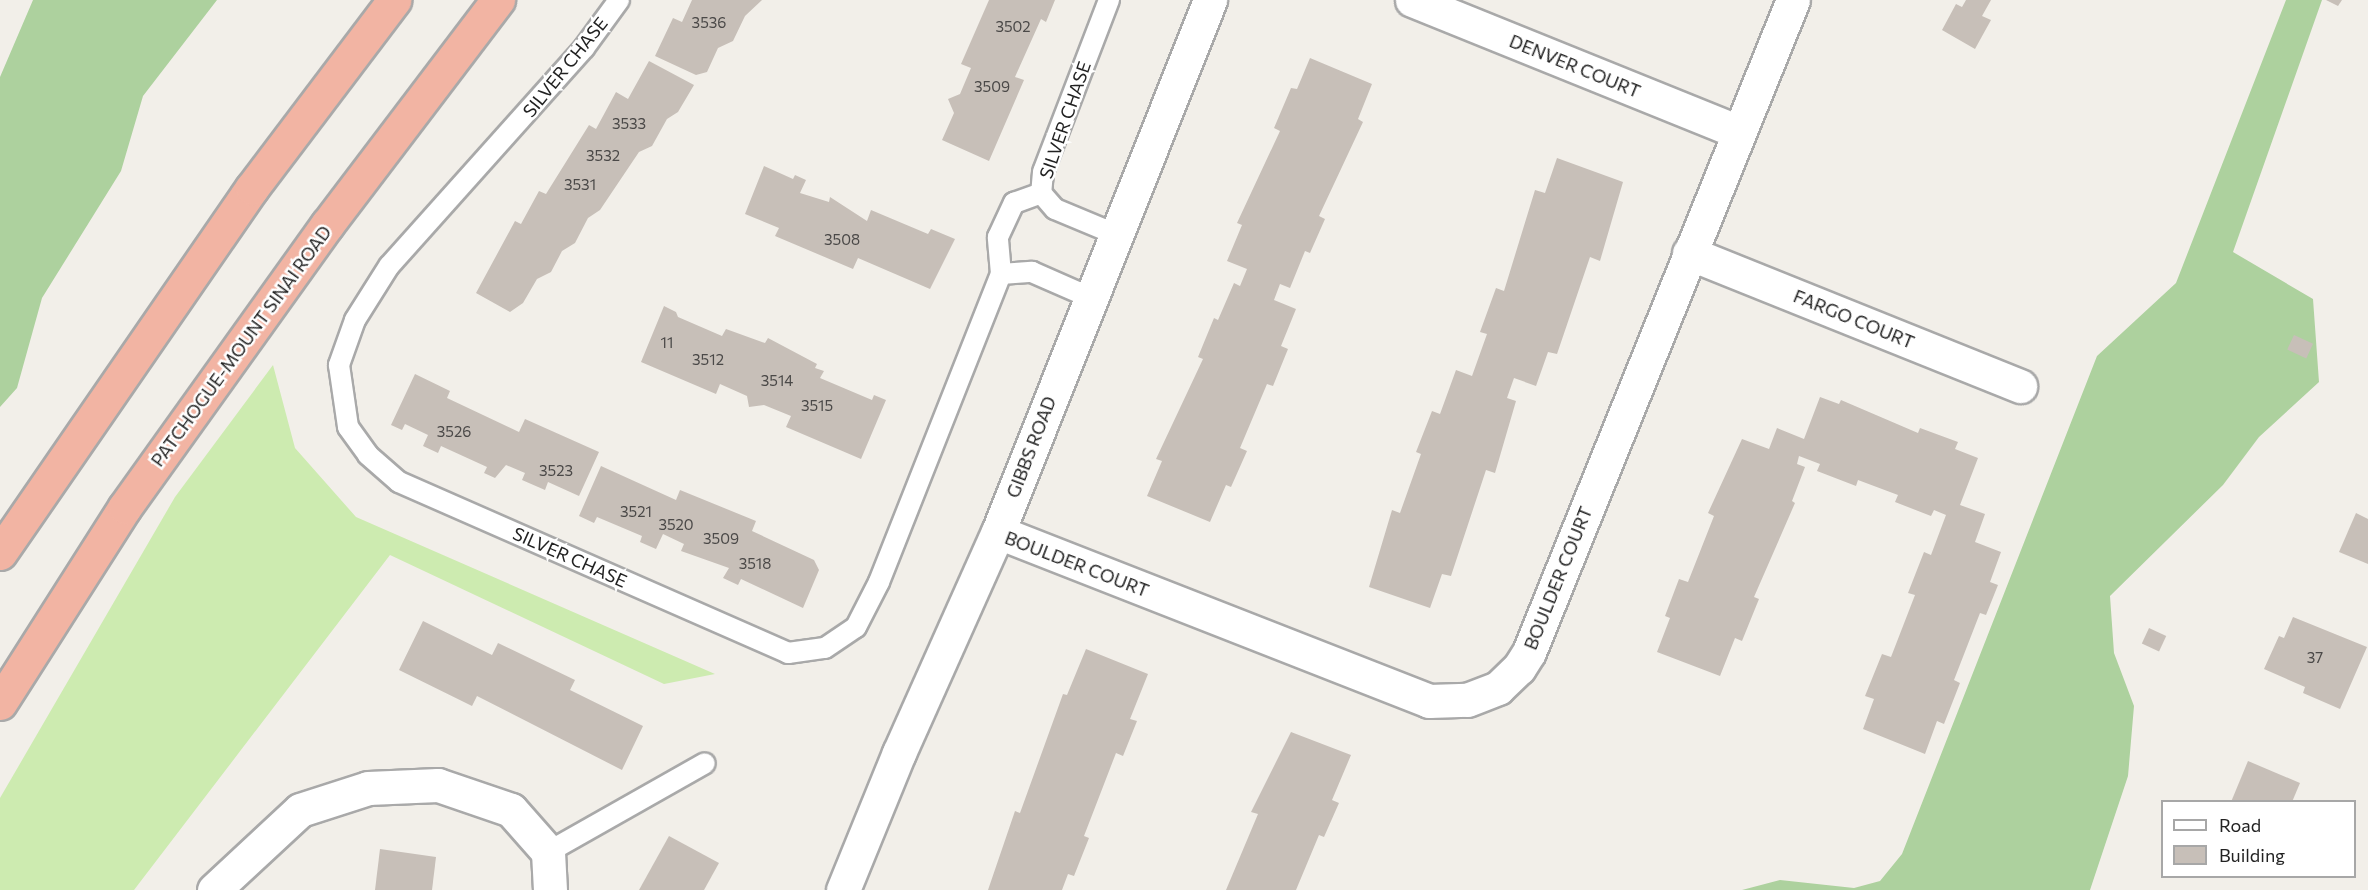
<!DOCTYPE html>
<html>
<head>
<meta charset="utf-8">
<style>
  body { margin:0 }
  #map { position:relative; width:2368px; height:890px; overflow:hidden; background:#f2efe9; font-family:Commissioner,sans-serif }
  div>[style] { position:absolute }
  .grass>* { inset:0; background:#cdebb0 }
  .forest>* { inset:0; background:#add19e }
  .building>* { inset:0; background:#c7bfb8; transform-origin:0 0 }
  .roads { filter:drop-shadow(2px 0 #a9a9a9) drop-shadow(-2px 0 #a9a9a9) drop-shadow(0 2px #a9a9a9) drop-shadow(0 -2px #a9a9a9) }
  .service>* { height:20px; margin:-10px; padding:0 10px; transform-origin:10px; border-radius:10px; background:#fff }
  .minor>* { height:33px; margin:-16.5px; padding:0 16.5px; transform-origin:16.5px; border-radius:16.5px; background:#fff }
  .trunk>* { height:33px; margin:-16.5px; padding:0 16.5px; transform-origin:16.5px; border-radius:16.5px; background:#f2b4a3 }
  span { translate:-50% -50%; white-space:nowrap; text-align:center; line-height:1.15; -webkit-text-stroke:5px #fff; paint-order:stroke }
  .number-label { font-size:15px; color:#4b4948 }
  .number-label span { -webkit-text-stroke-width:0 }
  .street-label { font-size:18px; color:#222 }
  .legend { position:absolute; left:2161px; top:800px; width:195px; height:78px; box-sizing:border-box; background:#fff; border:2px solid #a7a7a7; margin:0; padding:8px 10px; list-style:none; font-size:18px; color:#222 }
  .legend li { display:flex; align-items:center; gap:12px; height:30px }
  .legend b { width:30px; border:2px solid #a7a7a7 }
</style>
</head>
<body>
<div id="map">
  <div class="grass">
    <i style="clip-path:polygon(273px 365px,295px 448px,356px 517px,715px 674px,664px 684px,390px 555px,134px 890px,0 890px,0 798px,175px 497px)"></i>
  </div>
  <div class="forest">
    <i style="clip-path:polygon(33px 0,217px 0,143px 96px,121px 171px,42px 298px,17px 388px,0 407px,0 77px)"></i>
    <i style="clip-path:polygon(2286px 0,2322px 0,2233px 252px,2313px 299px,2319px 382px,2259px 437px,2223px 485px,2110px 596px,2114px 653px,2134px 706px,2128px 776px,2090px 890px,1742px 890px,1780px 880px,1854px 888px,1880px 881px,1902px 854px,2097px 356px,2176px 283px)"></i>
  </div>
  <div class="building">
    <i style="clip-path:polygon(692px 0,762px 0,745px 16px,733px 41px,718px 48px,707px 72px,696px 75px,655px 56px,673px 18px,682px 22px)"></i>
    <i style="clip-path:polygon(989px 0,1055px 0,1046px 22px,1041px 19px,1015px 77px,1024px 80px,989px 161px,942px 140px,954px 113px,948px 99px,960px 94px,971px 68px,961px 64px)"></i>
    <i style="clip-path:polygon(1966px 0,1991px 0,1982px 16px,1991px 20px,1975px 49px,1942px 30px,1956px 4px,1962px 7px)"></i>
    <i style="clip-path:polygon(2326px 0,2342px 0,2338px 6px)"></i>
    <i style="clip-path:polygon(1310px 58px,1372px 84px,1358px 119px,1363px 122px,1319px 216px,1325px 219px,1310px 253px,1305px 251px,1290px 288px,1280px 284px,1274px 300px,1296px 309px,1281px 346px,1288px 349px,1273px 386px,1267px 384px,1240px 448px,1247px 451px,1231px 487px,1226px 485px,1210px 522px,1147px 496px,1162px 461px,1156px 459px,1203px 359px,1198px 357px,1214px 318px,1218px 320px,1234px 283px,1240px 286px,1247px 269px,1227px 261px,1242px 225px,1237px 223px,1280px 131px,1274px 128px,1291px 88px,1297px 89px)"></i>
    <i style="clip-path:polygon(649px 61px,694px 85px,678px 112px,667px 119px,652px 146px,639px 152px,600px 210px,588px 218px,575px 243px,562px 251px,551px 272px,537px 279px,523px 303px,510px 312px,476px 293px,515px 221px,521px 224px,539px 191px,546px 194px,589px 125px,596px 129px,616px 92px,628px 99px)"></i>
    <i style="clip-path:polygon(1557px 158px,1623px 182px,1600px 261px,1590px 257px,1557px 354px,1548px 352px,1536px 386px,1514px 378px,1507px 398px,1516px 401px,1495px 473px,1486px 470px,1451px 576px,1442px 574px,1430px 608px,1369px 587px,1392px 510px,1400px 513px,1421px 454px,1416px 452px,1432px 411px,1440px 414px,1456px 370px,1472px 376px,1487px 334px,1480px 332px,1496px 288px,1504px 291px,1535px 190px,1545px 193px)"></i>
    <i style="clip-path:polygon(764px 166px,793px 179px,795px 175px,806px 180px,800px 193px,829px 202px,830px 197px,867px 221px,871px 210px,928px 234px,931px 229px,955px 239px,930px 289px,858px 258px,853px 269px,775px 236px,779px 228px,745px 214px)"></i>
    <i style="clip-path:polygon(664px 306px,676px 312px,678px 317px,722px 336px,726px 329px,765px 343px,768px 338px,817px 364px,815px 368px,824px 371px,820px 378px,872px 400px,874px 395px,886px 400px,861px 459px,786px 427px,791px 416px,764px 405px,749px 407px,747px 396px,720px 384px,716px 394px,641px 362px)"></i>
    <i style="left:2294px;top:335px;width:21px;height:16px;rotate:25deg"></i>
    <i style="clip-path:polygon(415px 374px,450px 391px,447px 398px,519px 432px,525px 419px,599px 452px,579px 496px,548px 482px,545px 490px,522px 480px,525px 473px,506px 465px,495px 478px,484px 473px,487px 467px,441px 446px,438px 453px,423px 446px,428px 435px,405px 424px,402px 430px,391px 425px)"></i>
    <i style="clip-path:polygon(1820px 397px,1839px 404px,1841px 400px,1918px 433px,1920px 428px,1958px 442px,1955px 449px,1978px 458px,1960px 505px,1985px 514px,1975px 542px,2001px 552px,1990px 582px,1998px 585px,1986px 615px,1980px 613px,1954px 680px,1960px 683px,1944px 724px,1937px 721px,1925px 754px,1863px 729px,1874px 699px,1865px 696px,1882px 654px,1891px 657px,1915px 595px,1908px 593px,1924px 552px,1931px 555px,1946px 515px,1934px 510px,1931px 516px,1895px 502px,1898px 495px,1858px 480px,1856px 486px,1817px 471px,1820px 464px,1799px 456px,1797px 464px,1805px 467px,1792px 501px,1795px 503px,1754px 597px,1759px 599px,1742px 641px,1735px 638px,1720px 676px,1657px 652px,1670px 618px,1665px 616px,1679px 579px,1688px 582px,1714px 516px,1708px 513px,1742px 439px,1769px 449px,1777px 428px,1804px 439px)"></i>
    <i style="clip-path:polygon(601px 466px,676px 500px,680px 490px,756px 521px,752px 531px,814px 560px,819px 570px,803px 608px,741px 579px,738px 585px,723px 578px,729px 568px,681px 551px,684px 544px,663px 534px,656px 549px,640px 542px,642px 536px,597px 517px,594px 523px,579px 516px)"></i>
    <i style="clip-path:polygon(2356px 513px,2368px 519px,2368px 564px,2339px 552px)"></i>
    <i style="clip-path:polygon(2293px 617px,2367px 647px,2340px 709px,2303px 693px,2305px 687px,2264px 669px,2279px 636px,2284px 638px)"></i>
    <i style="clip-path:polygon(423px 621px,492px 655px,498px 643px,575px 680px,570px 690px,643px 726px,622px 770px,477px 696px,472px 706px,399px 670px)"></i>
    <i style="left:2149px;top:628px;width:19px;height:17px;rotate:25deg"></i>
    <i style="clip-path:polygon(1086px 649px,1148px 674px,1130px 719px,1137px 721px,1123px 756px,1116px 753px,1084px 836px,1089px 838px,1074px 876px,1068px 874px,1062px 890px,988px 890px,1015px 811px,1020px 813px,1063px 694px,1067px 695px)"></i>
    <i style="clip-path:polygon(1291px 732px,1351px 755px,1332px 800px,1339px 803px,1324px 837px,1319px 835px,1296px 890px,1226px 890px,1258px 814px,1251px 812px)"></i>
    <i style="clip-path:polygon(2248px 761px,2300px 783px,2292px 802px,2231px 802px)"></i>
    <i style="clip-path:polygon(669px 836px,719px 863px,704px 890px,639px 890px)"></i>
    <i style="clip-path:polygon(380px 849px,436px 857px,432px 890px,375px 890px)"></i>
  </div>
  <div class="roads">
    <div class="service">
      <i style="left:619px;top:0;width:59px;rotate:126.1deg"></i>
      <i style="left:584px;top:48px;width:292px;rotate:131.8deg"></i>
      <i style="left:389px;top:266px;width:64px;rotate:122.2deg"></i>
      <i style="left:355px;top:320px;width:48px;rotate:109.6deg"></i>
      <i style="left:339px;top:365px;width:63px;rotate:81.7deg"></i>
      <i style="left:348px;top:427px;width:34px;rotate:54deg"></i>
      <i style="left:368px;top:455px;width:41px;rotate:41.1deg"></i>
      <i style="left:399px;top:482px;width:425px;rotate:23.7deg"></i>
      <i style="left:788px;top:653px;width:37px;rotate:-8deg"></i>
      <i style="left:825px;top:648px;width:37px;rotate:-34deg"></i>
      <i style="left:856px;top:627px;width:51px;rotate:-62.9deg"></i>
      <i style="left:879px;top:582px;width:331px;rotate:-68.4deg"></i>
      <i style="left:1001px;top:274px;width:31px;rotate:-4deg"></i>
      <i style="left:1032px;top:272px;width:62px;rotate:23.7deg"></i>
      <i style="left:1109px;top:0;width:184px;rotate:111deg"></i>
      <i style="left:1043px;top:172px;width:21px;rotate:95deg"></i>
      <i style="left:1041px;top:193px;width:21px;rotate:49deg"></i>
      <i style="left:1055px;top:209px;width:65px;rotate:22.6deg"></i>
      <i style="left:1001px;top:274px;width:37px;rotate:-95deg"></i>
      <i style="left:998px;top:237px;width:38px;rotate:-65deg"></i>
      <i style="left:1014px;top:203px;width:29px;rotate:-20deg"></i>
      <i style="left:548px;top:852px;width:180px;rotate:-29.5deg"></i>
    </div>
    <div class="minor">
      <i style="left:1412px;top:0;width:352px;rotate:22deg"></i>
      <i style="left:1689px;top:253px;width:357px;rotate:21.9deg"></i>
      <i style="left:998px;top:532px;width:463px;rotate:21.4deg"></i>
      <i style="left:1429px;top:701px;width:38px;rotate:-2deg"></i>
      <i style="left:1467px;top:700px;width:33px;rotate:-21deg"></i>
      <i style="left:1498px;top:688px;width:29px;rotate:-44deg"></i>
      <i style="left:1519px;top:668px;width:19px;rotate:-58deg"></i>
      <i style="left:1529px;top:652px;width:703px;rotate:-67.96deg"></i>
      <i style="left:214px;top:890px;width:117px;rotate:-42.9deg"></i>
      <i style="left:300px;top:810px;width:71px;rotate:-17.9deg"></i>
      <i style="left:368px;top:788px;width:70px;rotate:-2.5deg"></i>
      <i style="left:438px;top:785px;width:77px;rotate:18.9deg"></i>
      <i style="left:511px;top:810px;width:56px;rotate:48.6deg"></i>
      <i style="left:548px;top:852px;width:38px;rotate:87deg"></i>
      <i style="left:843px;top:890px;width:148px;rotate:-67.8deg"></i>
      <i style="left:899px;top:753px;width:242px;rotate:-65.9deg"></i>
      <i style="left:998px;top:532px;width:573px;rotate:-68.27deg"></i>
    </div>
    <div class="trunk">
      <i style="left:0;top:553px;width:444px;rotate:-55.4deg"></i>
      <i style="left:252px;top:188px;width:236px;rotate:-52.9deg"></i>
      <i style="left:0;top:703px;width:232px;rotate:-57.5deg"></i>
      <i style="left:125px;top:507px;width:347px;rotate:-54.4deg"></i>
      <i style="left:327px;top:225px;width:283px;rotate:-52.8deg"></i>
    </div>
  </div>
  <div class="number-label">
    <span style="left:709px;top:23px">3536</span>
    <span style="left:1013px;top:27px">3502</span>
    <span style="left:992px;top:87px">3509</span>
    <span style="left:629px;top:124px">3533</span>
    <span style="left:603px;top:156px">3532</span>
    <span style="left:580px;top:185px">3531</span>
    <span style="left:842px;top:240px">3508</span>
    <span style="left:667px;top:343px">11</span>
    <span style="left:708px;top:360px">3512</span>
    <span style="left:777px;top:381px">3514</span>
    <span style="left:817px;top:406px">3515</span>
    <span style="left:454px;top:432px">3526</span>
    <span style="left:556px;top:471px">3523</span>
    <span style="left:636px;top:512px">3521</span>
    <span style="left:676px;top:525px">3520</span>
    <span style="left:721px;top:539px">3509</span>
    <span style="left:755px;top:564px">3518</span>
    <span style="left:2315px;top:658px">37</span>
  </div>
  <div class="street-label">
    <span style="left:1575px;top:66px;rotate:22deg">DENVER COURT</span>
    <span style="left:565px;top:67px;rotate:-51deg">SILVER CHASE</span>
    <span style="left:1065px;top:120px;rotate:-71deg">SILVER CHASE</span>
    <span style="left:1854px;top:319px;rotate:22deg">FARGO COURT</span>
    <span style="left:241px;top:346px;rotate:-54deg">PATCHOGUE-MOUNT SINAI ROAD</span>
    <span style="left:1031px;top:447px;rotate:-69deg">GIBBS ROAD</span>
    <span style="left:570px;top:557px;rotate:24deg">SILVER CHASE</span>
    <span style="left:1077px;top:564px;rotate:21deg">BOULDER COURT</span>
    <span style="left:1558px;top:578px;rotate:-68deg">BOULDER COURT</span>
  </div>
  <ul class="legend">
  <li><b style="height:8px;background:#fff"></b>Road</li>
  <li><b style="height:16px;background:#c7bfb8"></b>Building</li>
  </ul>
</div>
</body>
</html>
